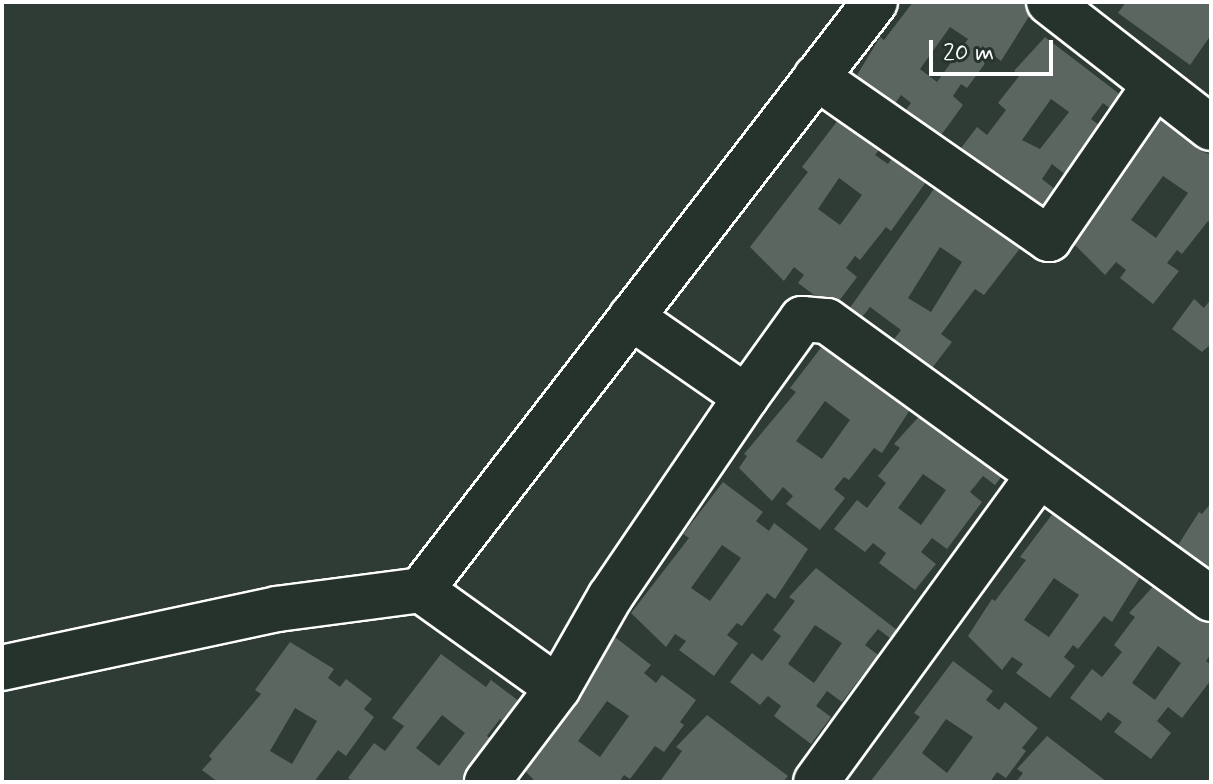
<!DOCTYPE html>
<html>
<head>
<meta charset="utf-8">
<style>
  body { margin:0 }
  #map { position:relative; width:1213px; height:784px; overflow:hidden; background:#2f3b35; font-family:Mynerve,sans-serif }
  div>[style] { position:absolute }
  .building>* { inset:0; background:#5b6661 }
  .roads { filter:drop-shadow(2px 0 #fff) drop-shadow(-2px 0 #fff) drop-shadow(0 2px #fff) drop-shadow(0 -2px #fff) }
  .minor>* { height:44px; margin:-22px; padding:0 22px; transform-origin:22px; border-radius:22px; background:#26332d }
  span { translate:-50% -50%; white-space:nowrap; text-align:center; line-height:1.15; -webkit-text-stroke:6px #26332d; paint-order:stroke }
  .frame { position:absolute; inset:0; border:4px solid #fff; pointer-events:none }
  .scale { position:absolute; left:929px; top:40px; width:124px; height:36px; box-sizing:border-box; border:4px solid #fff; border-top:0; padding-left:10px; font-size:24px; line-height:28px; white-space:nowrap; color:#fff; -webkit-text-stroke:6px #26332d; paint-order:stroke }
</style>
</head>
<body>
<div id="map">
  <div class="building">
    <i style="clip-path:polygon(evenodd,913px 2px,1023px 2px,1033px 10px,1001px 61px,992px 54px,967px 88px,961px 84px,953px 96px,963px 105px,939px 138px,905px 111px,911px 103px,901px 95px,891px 109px,857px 75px,880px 37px,884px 40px,913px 2px,950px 27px,968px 39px,937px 82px,920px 69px,950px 27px)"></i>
    <i style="clip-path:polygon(1126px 2px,1211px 2px,1211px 35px,1190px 65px,1118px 13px)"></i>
    <i style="clip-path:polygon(evenodd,1045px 37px,1126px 99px,1115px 112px,1103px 103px,1091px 119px,1103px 128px,1067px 176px,1052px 164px,1042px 179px,1056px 190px,1036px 217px,999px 190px,1007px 179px,993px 170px,986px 179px,955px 156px,977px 127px,987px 135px,1006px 110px,998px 103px,1020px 75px,1014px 71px,1045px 37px,1051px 99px,1069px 112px,1040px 149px,1022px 140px,1051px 99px)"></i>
    <i style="clip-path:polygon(evenodd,1163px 109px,1203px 140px,1196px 149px,1211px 155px,1211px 224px,1208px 221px,1182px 254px,1177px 250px,1167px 263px,1179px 271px,1153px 304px,1120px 278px,1126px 270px,1116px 262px,1105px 275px,1072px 242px,1095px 204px,1099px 206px,1129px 166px,1124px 161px,1163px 109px,1163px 176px,1188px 193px,1156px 238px,1131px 220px,1163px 176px)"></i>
    <i style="clip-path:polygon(evenodd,842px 115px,882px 146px,875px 155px,888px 164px,893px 157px,926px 182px,891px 231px,886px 227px,860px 260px,855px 256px,846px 268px,857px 277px,833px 309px,798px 283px,804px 275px,794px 267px,784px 281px,750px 247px,808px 172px,802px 167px,842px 115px,839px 178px,862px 195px,840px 225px,818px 209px,839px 178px)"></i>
    <i style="clip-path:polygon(evenodd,934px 189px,1021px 247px,984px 295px,975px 289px,941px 334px,952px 342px,926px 376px,888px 347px,901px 330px,870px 307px,859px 321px,847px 312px,934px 189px,940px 247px,962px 262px,931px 312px,908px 298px,940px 247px)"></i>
    <i style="clip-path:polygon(1194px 299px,1204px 308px,1211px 299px,1211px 344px,1202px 352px,1172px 329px)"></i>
    <i style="clip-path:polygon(evenodd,830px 336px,870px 367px,863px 375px,875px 385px,881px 377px,915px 402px,882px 453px,874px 448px,849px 480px,844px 477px,834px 489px,845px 498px,820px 530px,786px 504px,793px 496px,783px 487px,772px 501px,739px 468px,747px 456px,744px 454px,796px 392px,790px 388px,830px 336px,825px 401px,850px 420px,822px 459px,796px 441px,825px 401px)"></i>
    <i style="clip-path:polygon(evenodd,924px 411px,1005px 472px,995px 485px,983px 476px,970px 492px,982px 502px,947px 549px,932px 538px,921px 552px,936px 564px,915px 590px,879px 563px,886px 553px,873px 543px,865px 552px,834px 529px,857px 500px,867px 508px,886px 483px,878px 476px,900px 448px,894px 444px,924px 411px,923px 474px,946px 490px,921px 525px,898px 508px,923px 474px)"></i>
    <i style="clip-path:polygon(evenodd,723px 482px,763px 512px,756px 521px,769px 531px,774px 523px,808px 549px,775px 599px,767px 593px,742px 626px,737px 623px,727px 635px,738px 643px,714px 676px,679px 650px,686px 641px,675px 634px,666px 647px,631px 613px,689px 538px,683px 534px,723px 482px,722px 545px,741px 558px,710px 601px,691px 588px,722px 545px)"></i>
    <i style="clip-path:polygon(1211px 503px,1211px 580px,1175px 550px,1199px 512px,1202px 514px)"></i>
    <i style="clip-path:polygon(evenodd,1060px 504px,1100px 535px,1093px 544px,1105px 553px,1111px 545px,1144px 571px,1112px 622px,1104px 616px,1078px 649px,1073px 645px,1064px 657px,1075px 666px,1050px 698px,1016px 673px,1023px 664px,1012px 657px,1002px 670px,968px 636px,992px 599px,995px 601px,1026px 560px,1020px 557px,1060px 504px,1054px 578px,1079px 595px,1049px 637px,1024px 620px,1054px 578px)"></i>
    <i style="clip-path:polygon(evenodd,816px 568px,897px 630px,890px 638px,878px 629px,865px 645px,878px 655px,842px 702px,827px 691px,816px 706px,831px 717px,811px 744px,774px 716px,781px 706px,768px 696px,760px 705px,730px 682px,752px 653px,762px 661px,781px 636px,773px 630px,795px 601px,789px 597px,816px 568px,815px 625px,842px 643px,814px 683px,788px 664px,815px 625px)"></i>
    <i style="clip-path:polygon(evenodd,1159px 580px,1211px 619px,1211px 654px,1206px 661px,1211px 665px,1211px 680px,1182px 718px,1168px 707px,1157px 721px,1171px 733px,1151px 759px,1114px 732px,1122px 722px,1108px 712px,1101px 721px,1070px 698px,1092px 669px,1102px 677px,1122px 652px,1114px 645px,1135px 617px,1129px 613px,1159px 580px,1158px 646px,1181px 663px,1155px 700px,1132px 683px,1158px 646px)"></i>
    <i style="clip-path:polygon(evenodd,611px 634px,651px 665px,644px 673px,656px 683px,662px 675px,696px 700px,680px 722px,684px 725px,664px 752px,655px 746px,630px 779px,624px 775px,619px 782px,536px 782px,520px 766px,611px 634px,607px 701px,629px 716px,600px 757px,578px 741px,607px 701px)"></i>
    <i style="clip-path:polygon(evenodd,290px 642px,334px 669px,328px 678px,340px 687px,346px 679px,372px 699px,364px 709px,374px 717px,346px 756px,338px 750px,314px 782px,218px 782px,202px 770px,212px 759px,209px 756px,261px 694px,255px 690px,290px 642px,295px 708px,317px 721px,292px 764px,270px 751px,295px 708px)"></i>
    <i style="clip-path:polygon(evenodd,441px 654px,486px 687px,491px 680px,528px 708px,512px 729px,500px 719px,487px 736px,500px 745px,472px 782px,353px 782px,348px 778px,374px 743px,385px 751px,404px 726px,392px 718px,441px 654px,442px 715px,465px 733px,439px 766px,416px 748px,442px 715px)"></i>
    <i style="clip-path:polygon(evenodd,953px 661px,993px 691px,986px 700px,999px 710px,1005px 702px,1038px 728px,1022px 748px,1026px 751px,1006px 778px,997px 772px,990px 782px,870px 782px,920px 717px,914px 713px,953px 661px,946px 719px,973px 737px,947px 773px,922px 753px,946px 719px)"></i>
    <i style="clip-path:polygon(707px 715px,788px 776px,783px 782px,661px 780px,682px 751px,676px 747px)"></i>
    <i style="clip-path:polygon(1047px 736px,1107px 782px,1016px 782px,1023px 773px,1017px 769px)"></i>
  </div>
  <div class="roads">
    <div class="minor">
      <i style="left:1049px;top:2px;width:205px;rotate:37.9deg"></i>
      <i style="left:816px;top:77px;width:284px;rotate:34.8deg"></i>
      <i style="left:1049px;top:239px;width:186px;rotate:-55.5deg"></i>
      <i style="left:746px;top:397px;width:96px;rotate:-54.3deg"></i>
      <i style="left:802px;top:319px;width:25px;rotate:5deg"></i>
      <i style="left:827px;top:321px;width:474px;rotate:35.9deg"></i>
      <i style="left:421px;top:590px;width:168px;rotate:35.6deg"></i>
      <i style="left:558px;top:688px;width:118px;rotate:127.1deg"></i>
      <i style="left:2px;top:668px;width:281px;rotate:-12.1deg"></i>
      <i style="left:277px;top:609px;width:145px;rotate:-7.5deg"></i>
      <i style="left:421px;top:590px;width:743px;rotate:-52.33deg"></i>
      <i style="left:558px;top:688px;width:105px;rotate:-60.3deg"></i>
      <i style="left:610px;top:597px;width:242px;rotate:-55.8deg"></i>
      <i style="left:746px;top:397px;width:140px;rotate:-145.2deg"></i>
      <i style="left:816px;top:782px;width:378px;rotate:-54deg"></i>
    </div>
  </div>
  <div class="frame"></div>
  <div class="scale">20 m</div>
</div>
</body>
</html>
